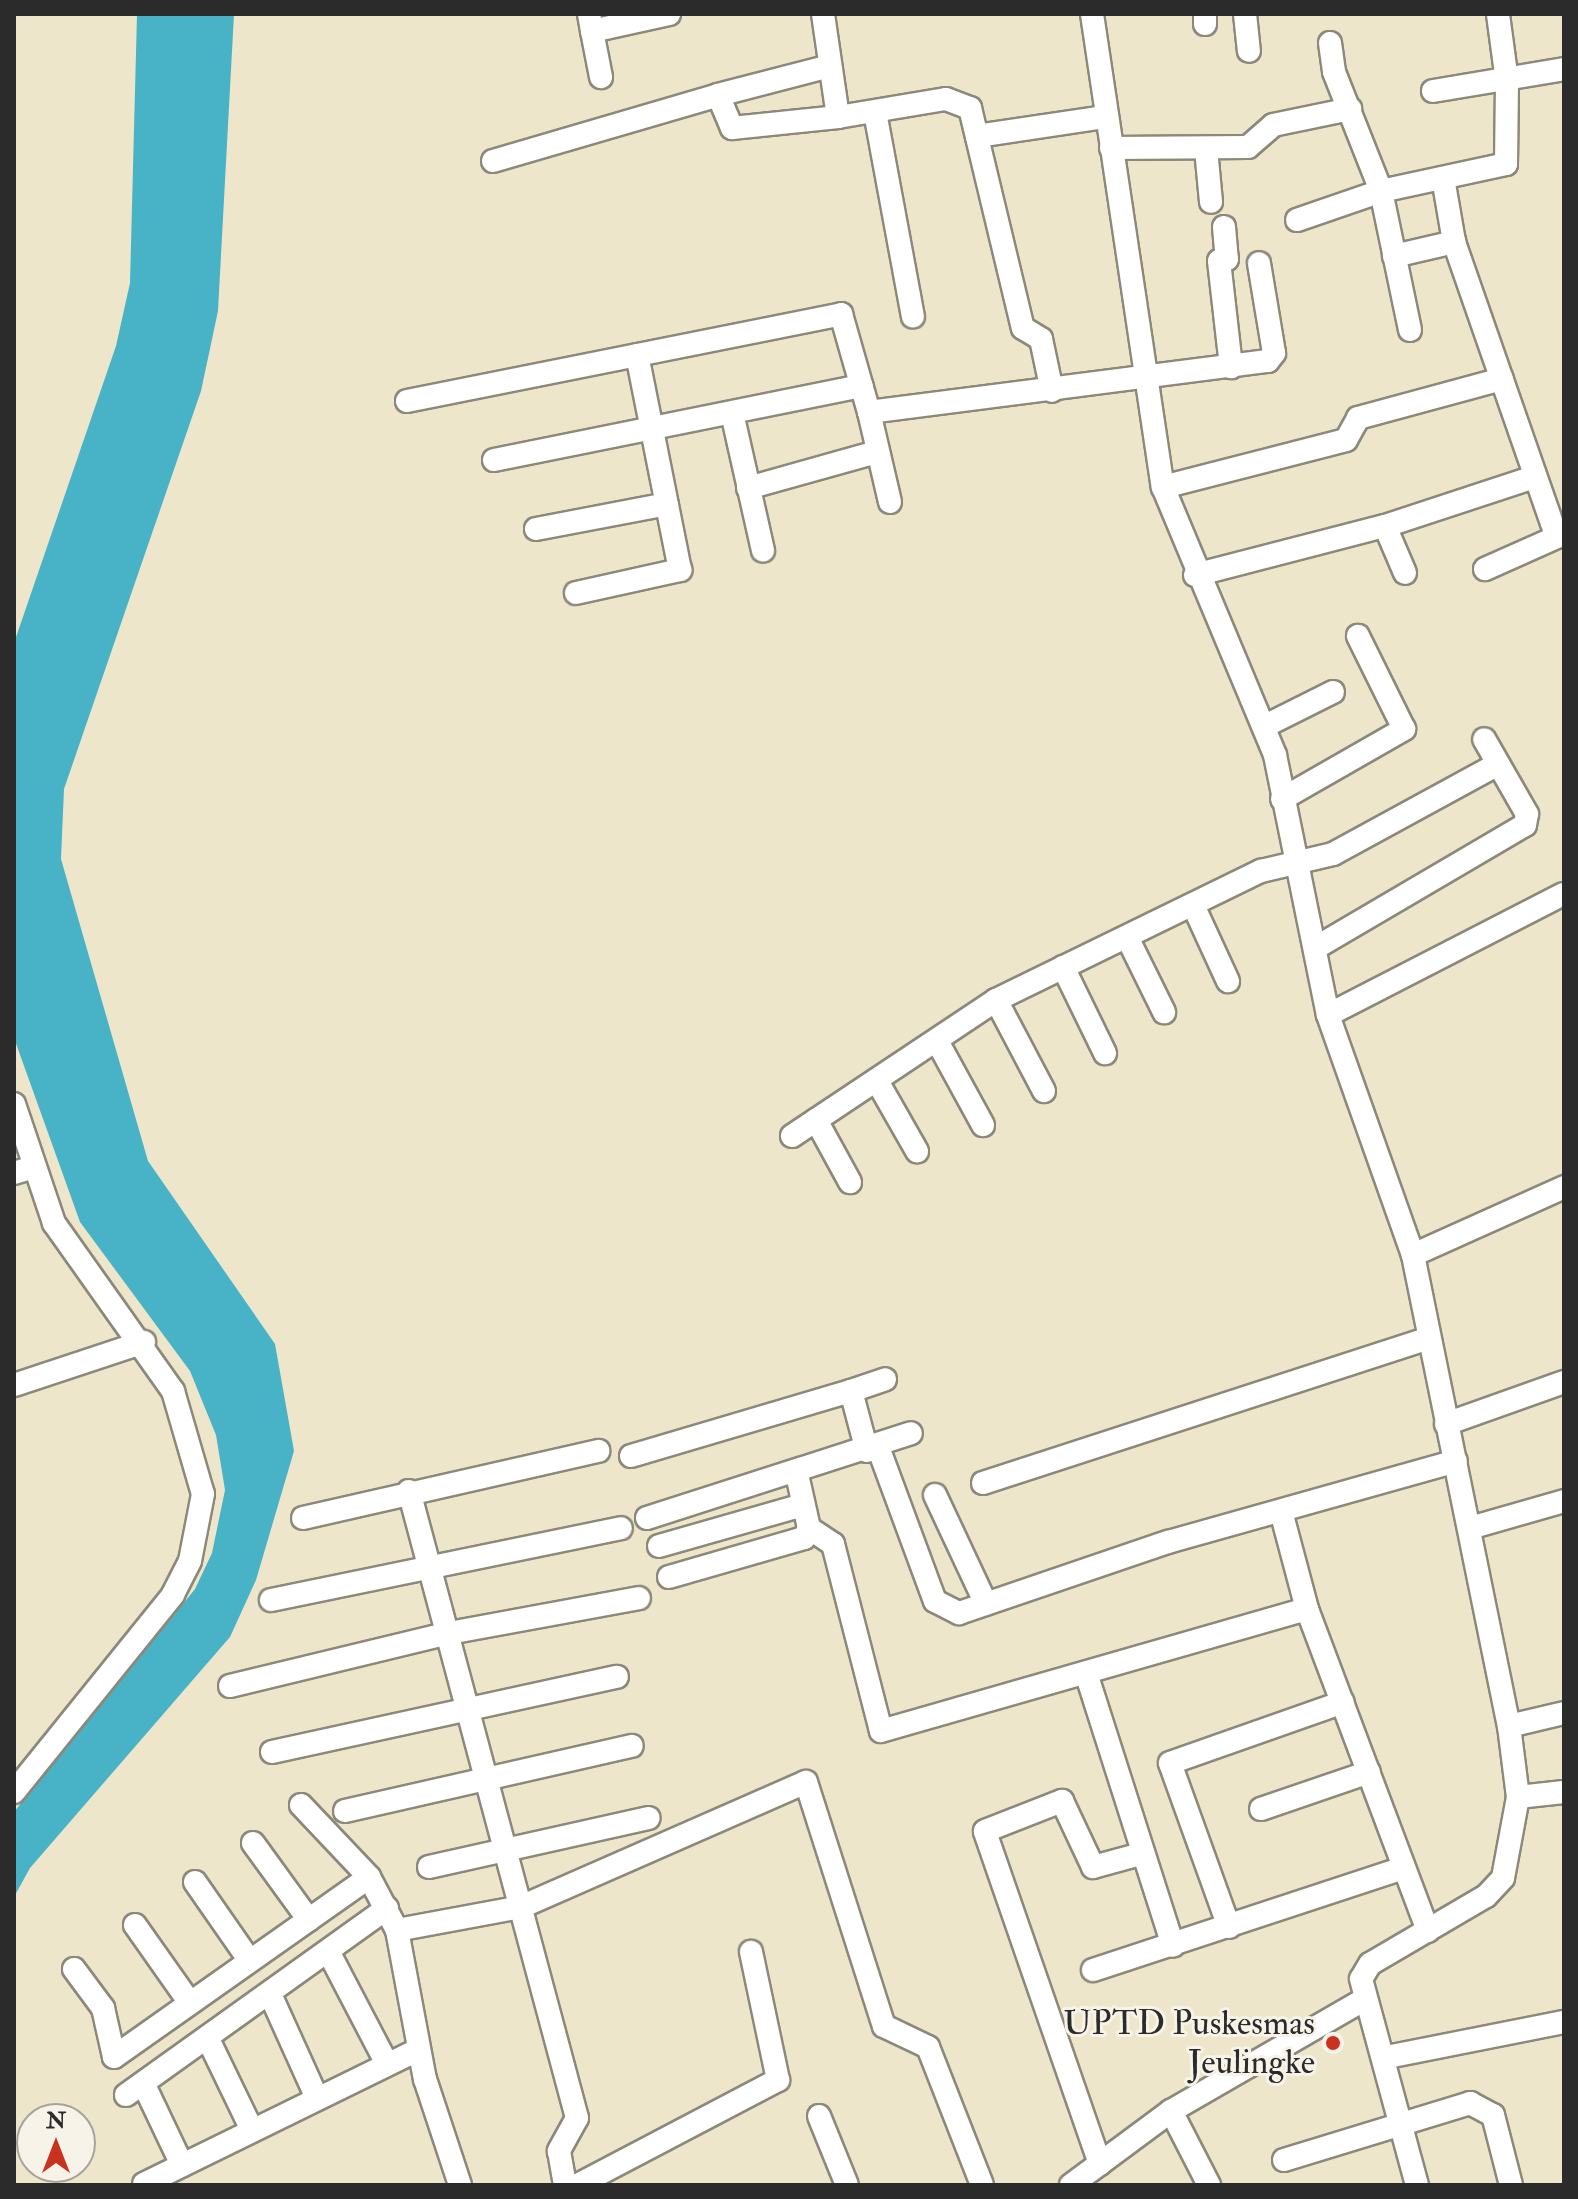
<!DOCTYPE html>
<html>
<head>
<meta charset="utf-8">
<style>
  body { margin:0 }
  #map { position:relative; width:1578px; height:2199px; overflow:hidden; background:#ede6ca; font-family:"IM FELL Double Pica",serif }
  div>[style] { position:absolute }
  .water>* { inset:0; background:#48b3c6 }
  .roads { filter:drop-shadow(2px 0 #8c887a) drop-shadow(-2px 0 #8c887a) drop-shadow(0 2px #8c887a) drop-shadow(0 -2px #8c887a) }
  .minor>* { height:22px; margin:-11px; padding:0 11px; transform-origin:11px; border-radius:11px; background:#fff }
  .dots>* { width:22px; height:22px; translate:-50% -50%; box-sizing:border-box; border:4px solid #f7f3e8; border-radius:50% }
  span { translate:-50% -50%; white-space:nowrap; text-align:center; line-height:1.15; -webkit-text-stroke:6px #f7f3e8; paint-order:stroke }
  .poi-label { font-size:34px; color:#2b2b2b }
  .right { translate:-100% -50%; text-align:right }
  .frame { position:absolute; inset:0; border:16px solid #2b2b2b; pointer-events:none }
  .north { position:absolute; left:16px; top:2103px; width:80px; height:80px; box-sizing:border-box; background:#f7f3e8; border:2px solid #a5a39c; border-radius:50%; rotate:0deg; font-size:22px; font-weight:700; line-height:32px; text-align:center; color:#2b2b2b }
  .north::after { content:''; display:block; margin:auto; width:28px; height:36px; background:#c8321e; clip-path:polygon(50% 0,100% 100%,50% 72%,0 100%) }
</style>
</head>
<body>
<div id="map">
  <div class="water">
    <i style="clip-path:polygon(137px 14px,234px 14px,218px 311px,201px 391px,64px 789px,61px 859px,148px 1161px,275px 1344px,294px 1451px,256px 1580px,230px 1637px,30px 1868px,14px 1897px,14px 1812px,195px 1589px,212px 1553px,225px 1490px,216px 1435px,190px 1371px,80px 1222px,14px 1038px,14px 643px,116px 346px,130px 283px)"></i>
  </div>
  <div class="roads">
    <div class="minor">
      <i style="left:589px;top:14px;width:17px;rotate:80deg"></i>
      <i style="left:592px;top:31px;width:79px;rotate:-12.4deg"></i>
      <i style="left:823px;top:14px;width:104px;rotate:81.7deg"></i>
      <i style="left:838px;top:117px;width:109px;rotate:-9.5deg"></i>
      <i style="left:946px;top:99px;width:26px;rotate:21deg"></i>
      <i style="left:970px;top:108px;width:226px;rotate:76.5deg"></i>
      <i style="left:1023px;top:328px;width:21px;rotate:31deg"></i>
      <i style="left:1041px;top:339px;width:53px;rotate:78.1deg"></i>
      <i style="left:1092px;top:14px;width:478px;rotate:81.5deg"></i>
      <i style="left:1163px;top:487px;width:290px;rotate:67.3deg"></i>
      <i style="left:1275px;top:755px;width:265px;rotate:78.5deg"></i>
      <i style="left:1328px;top:1015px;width:255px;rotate:70.5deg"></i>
      <i style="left:1413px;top:1255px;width:481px;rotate:78.5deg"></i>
      <i style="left:1509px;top:1726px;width:72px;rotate:82.8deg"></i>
      <i style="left:1518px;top:1797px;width:82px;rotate:100.5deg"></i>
      <i style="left:1503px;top:1878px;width:25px;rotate:133deg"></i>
      <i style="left:1486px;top:1896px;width:134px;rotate:149.6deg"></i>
      <i style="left:1370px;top:1964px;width:17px;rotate:121deg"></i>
      <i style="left:1361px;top:1979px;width:213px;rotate:74.8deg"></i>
      <i style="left:1205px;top:14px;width:10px;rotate:90deg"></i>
      <i style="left:1245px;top:14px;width:37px;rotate:84deg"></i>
      <i style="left:592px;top:31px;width:47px;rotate:78.9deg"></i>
      <i style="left:1330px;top:43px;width:29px;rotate:82deg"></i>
      <i style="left:1334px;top:72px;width:128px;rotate:68.4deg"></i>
      <i style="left:1381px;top:191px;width:142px;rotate:78.2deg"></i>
      <i style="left:1433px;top:91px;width:133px;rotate:-9.5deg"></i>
      <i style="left:718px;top:95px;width:116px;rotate:-14.5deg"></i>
      <i style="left:875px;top:112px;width:208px;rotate:79.5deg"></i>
      <i style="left:977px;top:136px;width:128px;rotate:-8.5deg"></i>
      <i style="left:1111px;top:148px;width:137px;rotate:-0.4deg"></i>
      <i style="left:1248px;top:147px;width:33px;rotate:-41deg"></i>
      <i style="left:1273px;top:125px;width:79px;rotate:-11.7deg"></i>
      <i style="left:1206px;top:149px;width:53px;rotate:84.6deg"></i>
      <i style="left:493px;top:161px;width:234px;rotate:-16.3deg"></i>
      <i style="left:718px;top:95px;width:36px;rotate:67deg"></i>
      <i style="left:732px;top:128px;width:107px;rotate:-5.9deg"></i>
      <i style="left:1443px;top:178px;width:65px;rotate:80.2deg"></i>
      <i style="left:1454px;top:242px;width:312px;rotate:70.8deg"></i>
      <i style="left:1557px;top:537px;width:79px;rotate:156deg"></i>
      <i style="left:1297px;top:220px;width:89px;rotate:-19deg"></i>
      <i style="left:1381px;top:191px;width:128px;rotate:-12.2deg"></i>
      <i style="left:1506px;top:164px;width:83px;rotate:-89.3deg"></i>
      <i style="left:1507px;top:81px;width:68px;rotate:-97.7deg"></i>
      <i style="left:1224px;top:227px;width:32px;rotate:85deg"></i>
      <i style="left:1227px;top:259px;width:8px;rotate:166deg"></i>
      <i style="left:1219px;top:261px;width:107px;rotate:83.5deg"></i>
      <i style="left:1394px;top:256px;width:62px;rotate:-13.1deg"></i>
      <i style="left:407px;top:401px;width:443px;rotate:-11.3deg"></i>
      <i style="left:841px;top:314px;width:102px;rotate:74.1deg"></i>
      <i style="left:732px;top:413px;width:141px;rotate:77.3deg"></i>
      <i style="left:494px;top:460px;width:375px;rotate:-11.4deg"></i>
      <i style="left:1163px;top:487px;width:189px;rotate:-14.4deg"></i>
      <i style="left:1346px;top:440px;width:25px;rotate:-61deg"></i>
      <i style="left:1358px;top:418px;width:149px;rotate:-15.2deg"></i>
      <i style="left:748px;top:488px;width:134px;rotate:-15.6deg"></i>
      <i style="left:890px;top:502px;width:92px;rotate:-103.1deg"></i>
      <i style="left:869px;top:412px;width:402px;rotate:-7.3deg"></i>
      <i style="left:1268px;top:361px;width:10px;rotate:-53deg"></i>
      <i style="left:1274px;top:353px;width:91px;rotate:-99.5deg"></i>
      <i style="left:1385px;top:526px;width:51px;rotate:66.9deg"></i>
      <i style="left:536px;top:529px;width:133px;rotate:-10.8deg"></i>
      <i style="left:1195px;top:575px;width:196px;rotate:-14.5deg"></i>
      <i style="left:1385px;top:526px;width:154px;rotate:-18.2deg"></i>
      <i style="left:576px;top:593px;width:107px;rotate:-12.5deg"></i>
      <i style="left:680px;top:570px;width:219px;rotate:-101.3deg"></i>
      <i style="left:1265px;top:726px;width:76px;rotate:-26.6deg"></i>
      <i style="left:1282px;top:799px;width:141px;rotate:-29.8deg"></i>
      <i style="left:1404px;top:729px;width:104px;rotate:-116.3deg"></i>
      <i style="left:1193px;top:905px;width:84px;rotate:65.3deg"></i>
      <i style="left:1127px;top:937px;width:84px;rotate:63.7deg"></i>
      <i style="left:1317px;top:947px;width:241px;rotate:-30.4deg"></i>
      <i style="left:1525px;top:825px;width:11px;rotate:-80deg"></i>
      <i style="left:1527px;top:814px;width:86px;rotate:-119.8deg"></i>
      <i style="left:1063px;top:967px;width:96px;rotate:64deg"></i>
      <i style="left:996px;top:1000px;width:103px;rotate:62.2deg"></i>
      <i style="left:1328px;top:1015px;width:264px;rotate:-27.2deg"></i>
      <i style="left:937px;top:1041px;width:96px;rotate:61.3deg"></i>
      <i style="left:877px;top:1081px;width:81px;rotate:60.3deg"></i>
      <i style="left:14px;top:1104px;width:126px;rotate:71.4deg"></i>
      <i style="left:54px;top:1223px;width:206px;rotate:54.7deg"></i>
      <i style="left:173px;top:1391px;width:107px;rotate:73.8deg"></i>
      <i style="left:203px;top:1494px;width:68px;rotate:101deg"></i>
      <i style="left:190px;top:1561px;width:38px;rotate:117deg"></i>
      <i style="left:173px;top:1595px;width:253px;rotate:128.9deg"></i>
      <i style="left:816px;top:1120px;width:71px;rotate:61.3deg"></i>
      <i style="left:792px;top:1136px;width:245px;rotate:-33.7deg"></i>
      <i style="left:996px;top:1000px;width:295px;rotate:-26deg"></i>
      <i style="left:1261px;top:871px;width:74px;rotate:-13.3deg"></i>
      <i style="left:1333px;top:854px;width:188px;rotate:-28.6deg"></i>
      <i style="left:14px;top:1173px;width:21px;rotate:-17deg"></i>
      <i style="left:1413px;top:1255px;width:166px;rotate:-24.2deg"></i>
      <i style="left:14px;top:1385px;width:137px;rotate:-18.3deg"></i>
      <i style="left:851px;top:1391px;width:36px;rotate:-19deg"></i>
      <i style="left:1446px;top:1424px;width:125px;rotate:-19.6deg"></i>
      <i style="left:878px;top:1447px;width:164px;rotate:69.7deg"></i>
      <i style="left:935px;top:1601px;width:27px;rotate:27deg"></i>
      <i style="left:959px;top:1613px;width:221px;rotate:-18.8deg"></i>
      <i style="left:1168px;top:1542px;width:299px;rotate:-15.7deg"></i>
      <i style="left:631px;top:1456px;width:229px;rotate:-16.5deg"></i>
      <i style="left:851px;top:1391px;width:62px;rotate:75.1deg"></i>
      <i style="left:983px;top:1483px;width:468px;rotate:-18deg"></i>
      <i style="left:409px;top:1491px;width:649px;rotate:75deg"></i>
      <i style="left:577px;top:2118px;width:38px;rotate:119deg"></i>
      <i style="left:559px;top:2151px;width:35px;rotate:80deg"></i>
      <i style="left:935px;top:1495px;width:120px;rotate:64.9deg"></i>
      <i style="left:1282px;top:1515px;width:97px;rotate:75.1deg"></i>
      <i style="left:1307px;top:1609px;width:344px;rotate:69.4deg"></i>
      <i style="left:303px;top:1518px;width:303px;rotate:-12.8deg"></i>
      <i style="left:647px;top:1518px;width:277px;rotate:-17.8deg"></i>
      <i style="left:809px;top:1528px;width:29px;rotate:34deg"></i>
      <i style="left:833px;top:1544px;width:193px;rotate:75.6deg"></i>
      <i style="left:881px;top:1731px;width:443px;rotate:-16deg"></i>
      <i style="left:1470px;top:1528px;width:98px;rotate:-16deg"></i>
      <i style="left:659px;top:1546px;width:150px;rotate:-15.9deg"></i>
      <i style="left:669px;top:1577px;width:141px;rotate:-16.1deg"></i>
      <i style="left:804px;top:1538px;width:11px;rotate:-63deg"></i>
      <i style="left:809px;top:1528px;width:59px;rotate:-102.6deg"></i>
      <i style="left:271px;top:1600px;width:357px;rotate:-11.6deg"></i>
      <i style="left:1087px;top:1676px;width:283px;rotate:72.3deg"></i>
      <i style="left:230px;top:1686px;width:225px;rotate:-13.6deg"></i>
      <i style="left:449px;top:1633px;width:193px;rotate:-10.4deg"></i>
      <i style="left:1509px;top:1726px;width:57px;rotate:-13.3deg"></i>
      <i style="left:272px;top:1752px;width:353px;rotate:-12.3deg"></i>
      <i style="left:1518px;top:1797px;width:46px;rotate:-6.2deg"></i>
      <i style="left:301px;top:1805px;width:99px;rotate:46.6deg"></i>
      <i style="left:369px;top:1877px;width:60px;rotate:62.2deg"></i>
      <i style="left:397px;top:1930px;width:152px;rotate:79.4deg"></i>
      <i style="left:425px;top:2079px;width:112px;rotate:71.7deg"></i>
      <i style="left:1261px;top:1809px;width:114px;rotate:-18.9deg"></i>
      <i style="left:345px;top:1811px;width:294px;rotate:-12.8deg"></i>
      <i style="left:253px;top:1843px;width:95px;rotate:54deg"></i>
      <i style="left:429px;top:1867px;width:225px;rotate:-12.6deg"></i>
      <i style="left:195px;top:1882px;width:96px;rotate:55.2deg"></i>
      <i style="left:135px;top:1925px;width:95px;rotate:54.8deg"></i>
      <i style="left:1229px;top:1927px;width:174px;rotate:-109.8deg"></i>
      <i style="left:1170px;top:1763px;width:183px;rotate:-19.4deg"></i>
      <i style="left:397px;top:1930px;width:126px;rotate:-10.5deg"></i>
      <i style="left:521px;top:1907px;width:311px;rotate:-23.7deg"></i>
      <i style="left:806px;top:1782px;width:256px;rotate:72.3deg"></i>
      <i style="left:884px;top:2026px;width:49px;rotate:25.5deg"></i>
      <i style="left:928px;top:2047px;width:148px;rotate:68.6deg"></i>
      <i style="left:328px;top:1951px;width:127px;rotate:62.4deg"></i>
      <i style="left:74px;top:1969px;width:49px;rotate:53.4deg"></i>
      <i style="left:103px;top:2008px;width:50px;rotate:77.3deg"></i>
      <i style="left:114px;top:2057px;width:312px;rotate:-35.2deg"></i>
      <i style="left:1093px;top:1970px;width:326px;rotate:-18.2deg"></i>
      <i style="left:270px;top:1994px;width:114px;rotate:65.7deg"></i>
      <i style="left:208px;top:2039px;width:101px;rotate:64.2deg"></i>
      <i style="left:1387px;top:2057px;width:180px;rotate:-11.2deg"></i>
      <i style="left:144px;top:2085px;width:89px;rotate:64.6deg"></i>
      <i style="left:126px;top:2095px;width:321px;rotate:-35.6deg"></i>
      <i style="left:1171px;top:2111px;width:83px;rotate:62.8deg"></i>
      <i style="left:819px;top:2116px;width:74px;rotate:67.9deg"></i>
      <i style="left:1284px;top:2160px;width:195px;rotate:-17deg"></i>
      <i style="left:1470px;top:2103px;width:26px;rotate:28deg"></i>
      <i style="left:1493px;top:2115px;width:72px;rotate:75.6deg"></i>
      <i style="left:1100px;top:2164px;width:352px;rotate:-109.1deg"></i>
      <i style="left:985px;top:1831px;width:83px;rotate:-21.3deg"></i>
      <i style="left:1062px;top:1801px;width:73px;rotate:64.8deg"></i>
      <i style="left:1093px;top:1867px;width:50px;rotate:-15.2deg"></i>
      <i style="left:144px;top:2184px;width:306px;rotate:-26.1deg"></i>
      <i style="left:578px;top:2185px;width:226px;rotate:-27.7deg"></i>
      <i style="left:778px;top:2080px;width:131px;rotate:-101.9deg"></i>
      <i style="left:1071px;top:2185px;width:124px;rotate:-36.5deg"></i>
      <i style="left:1171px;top:2111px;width:224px;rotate:-30deg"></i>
    </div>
  </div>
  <div class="dots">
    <i style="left:1333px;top:2043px;background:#c8321e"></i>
  </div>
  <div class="poi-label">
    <span class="right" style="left:1315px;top:2043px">UPTD Puskesmas<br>Jeulingke</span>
  </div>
  <div class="frame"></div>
  <div class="north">N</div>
</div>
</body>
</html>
